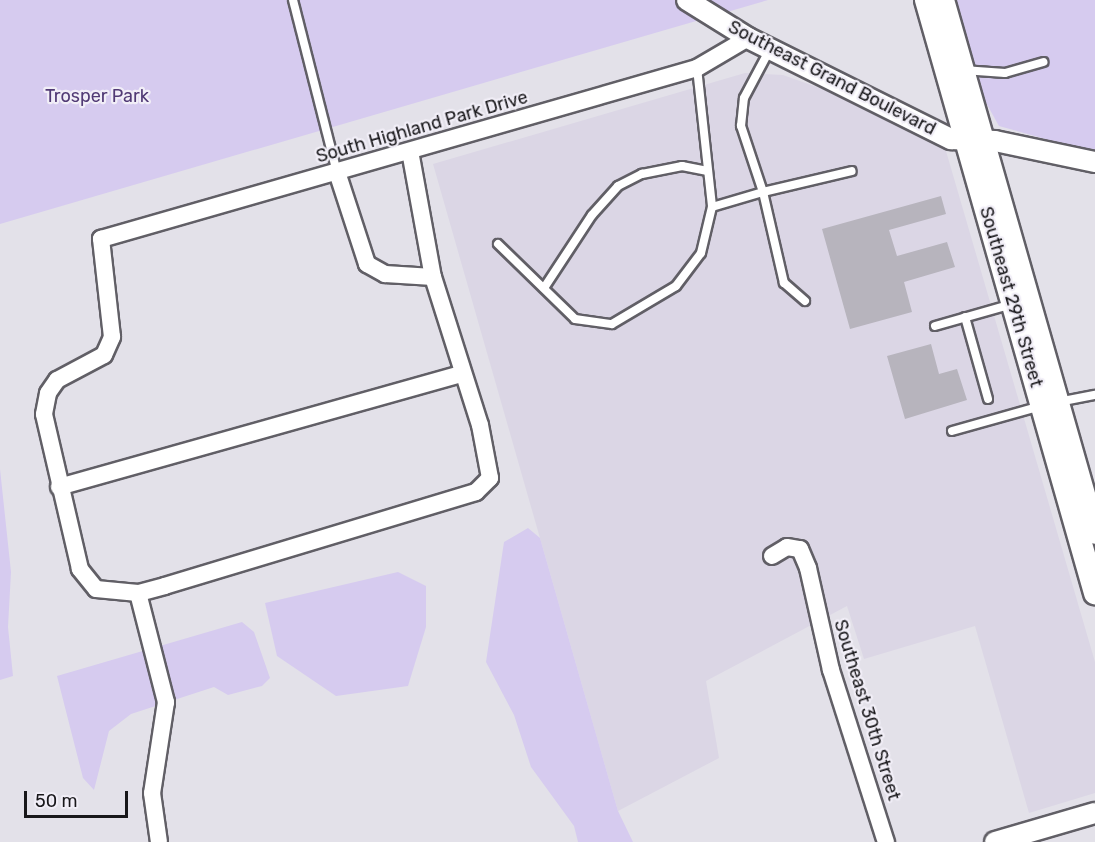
<!DOCTYPE html>
<html>
<head>
<meta charset="utf-8">
<style>
  body { margin:0 }
  #map { position:relative; width:1095px; height:842px; overflow:hidden; background:#e3e1e9; font-family:Rubik,sans-serif }
  div>[style] { position:absolute }
  .built>* { inset:0; background:#dbd6e5 }
  .green>* { inset:0; background:#d6cbef }
  .building>* { inset:0; background:#b7b4bd }
  .roads { filter:drop-shadow(2px 0 #615f66) drop-shadow(-2px 0 #615f66) drop-shadow(0 2px #615f66) drop-shadow(0 -2px #615f66) }
  .service>* { height:8px; margin:-4px; padding:0 4px; transform-origin:4px; border-radius:4px; background:#fff }
  .minor>* { height:16px; margin:-8px; padding:0 8px; transform-origin:8px; border-radius:8px; background:#fff }
  .tertiary>* { height:20px; margin:-10px; padding:0 10px; transform-origin:10px; border-radius:10px; background:#fff }
  .secondary>* { height:22px; margin:-11px; padding:0 11px; transform-origin:11px; border-radius:11px; background:#fff }
  span { translate:-50% -50%; white-space:nowrap; text-align:center; line-height:1.15; -webkit-text-stroke:4.5px #f1eef7; paint-order:stroke }
  .street-label { font-size:18px; color:#18171a }
  .park-label { font-size:18px; color:#513a75 }
  .scale { position:absolute; left:24px; top:791px; width:104px; height:27px; box-sizing:border-box; border:3px solid #18171a; border-top:0; padding-left:8px; font-size:18px; line-height:21px; white-space:nowrap; color:#18171a; -webkit-text-stroke:4px #f1eef7; paint-order:stroke }
</style>
</head>
<body>
<div id="map">
  <div class="built">
    <i style="clip-path:polygon(745px 73px,783px 75px,828px 91px,946px 151px,1095px 662px,1095px 793px,1029px 813px,975px 626px,864px 659px,847px 606px,706px 681px,719px 758px,618px 811px,433px 164px)"></i>
  </div>
  <div class="green">
    <i style="clip-path:polygon(0 0,768px 0,0 224px)"></i>
    <i style="clip-path:polygon(955px 0,1095px 0,1095px 153px,999px 126px,980px 92px)"></i>
    <i style="clip-path:polygon(0 469px,11px 572px,8px 627px,13px 676px,0 680px)"></i>
    <i style="clip-path:polygon(528px 528px,540px 538px,618px 811px,633px 842px,578px 842px,574px 826px,531px 767px,514px 715px,486px 662px,504px 542px)"></i>
    <i style="clip-path:polygon(398px 572px,426px 586px,426px 627px,408px 686px,336px 696px,277px 656px,265px 603px)"></i>
    <i style="clip-path:polygon(242px 622px,254px 632px,270px 678px,262px 686px,228px 695px,214px 687px,131px 714px,109px 731px,94px 790px,83px 778px,57px 676px)"></i>
  </div>
  <div class="building">
    <i style="clip-path:polygon(941px 196px,946px 214px,889px 230px,897px 256px,947px 242px,955px 267px,904px 282px,912px 312px,850px 329px,822px 229px)"></i>
    <i style="clip-path:polygon(931px 344px,939px 374px,957px 369px,967px 400px,905px 419px,887px 356px)"></i>
  </div>
  <div class="roads">
    <div class="service">
      <i style="left:293px;top:0;width:178px;rotate:75.7deg"></i>
      <i style="left:697px;top:68px;width:140px;rotate:83.8deg"></i>
      <i style="left:712px;top:207px;width:53px;rotate:-16.4deg"></i>
      <i style="left:763px;top:192px;width:70px;rotate:-108.4deg"></i>
      <i style="left:741px;top:126px;width:28px;rotate:-84deg"></i>
      <i style="left:744px;top:98px;width:55px;rotate:-62deg"></i>
      <i style="left:963px;top:70px;width:42px;rotate:4.1deg"></i>
      <i style="left:1005px;top:73px;width:40px;rotate:-16deg"></i>
      <i style="left:498px;top:244px;width:107px;rotate:44.2deg"></i>
      <i style="left:575px;top:319px;width:37px;rotate:8deg"></i>
      <i style="left:612px;top:324px;width:74px;rotate:-30.7deg"></i>
      <i style="left:676px;top:286px;width:41px;rotate:-52.9deg"></i>
      <i style="left:701px;top:253px;width:47px;rotate:-76.6deg"></i>
      <i style="left:544px;top:288px;width:87px;rotate:-56.7deg"></i>
      <i style="left:592px;top:215px;width:39px;rotate:-48deg"></i>
      <i style="left:618px;top:186px;width:27px;rotate:-27deg"></i>
      <i style="left:642px;top:174px;width:41px;rotate:-11.3deg"></i>
      <i style="left:682px;top:166px;width:26px;rotate:11deg"></i>
      <i style="left:805px;top:301px;width:28px;rotate:-139deg"></i>
      <i style="left:784px;top:283px;width:93px;rotate:-103deg"></i>
      <i style="left:763px;top:192px;width:91px;rotate:-13.3deg"></i>
      <i style="left:965px;top:317px;width:85px;rotate:74.3deg"></i>
      <i style="left:935px;top:326px;width:80px;rotate:-15.9deg"></i>
      <i style="left:1058px;top:402px;width:38px;rotate:-11deg"></i>
      <i style="left:952px;top:431px;width:92px;rotate:-15.7deg"></i>
    </div>
    <div class="minor">
      <i style="left:410px;top:151px;width:128px;rotate:79.7deg"></i>
      <i style="left:433px;top:277px;width:155px;rotate:72.4deg"></i>
      <i style="left:480px;top:425px;width:54px;rotate:79.3deg"></i>
      <i style="left:490px;top:478px;width:20px;rotate:135deg"></i>
      <i style="left:476px;top:492px;width:325px;rotate:163.2deg"></i>
      <i style="left:165px;top:586px;width:28px;rotate:165deg"></i>
      <i style="left:138px;top:593px;width:42px;rotate:-174.6deg"></i>
      <i style="left:96px;top:589px;width:26px;rotate:-129deg"></i>
      <i style="left:80px;top:569px;width:159px;rotate:-103.1deg"></i>
      <i style="left:44px;top:414px;width:21px;rotate:-79deg"></i>
      <i style="left:48px;top:393px;width:16px;rotate:-55deg"></i>
      <i style="left:57px;top:380px;width:53px;rotate:-28deg"></i>
      <i style="left:104px;top:355px;width:20px;rotate:-66deg"></i>
      <i style="left:112px;top:337px;width:99px;rotate:-96.4deg"></i>
      <i style="left:101px;top:239px;width:620px;rotate:-16.01deg"></i>
      <i style="left:697px;top:68px;width:59px;rotate:-30.5deg"></i>
      <i style="left:337px;top:172px;width:97px;rotate:71.9deg"></i>
      <i style="left:367px;top:264px;width:21px;rotate:29deg"></i>
      <i style="left:385px;top:274px;width:48px;rotate:3.6deg"></i>
      <i style="left:59px;top:487px;width:417px;rotate:-15.7deg"></i>
      <i style="left:772px;top:556px;width:17px;rotate:-31deg"></i>
      <i style="left:787px;top:547px;width:13px;rotate:9deg"></i>
      <i style="left:800px;top:549px;width:21px;rotate:67deg"></i>
      <i style="left:808px;top:568px;width:105px;rotate:77.3deg"></i>
      <i style="left:831px;top:670px;width:181px;rotate:72.3deg"></i>
      <i style="left:138px;top:593px;width:113px;rotate:75.6deg"></i>
      <i style="left:166px;top:702px;width:92px;rotate:98.7deg"></i>
      <i style="left:152px;top:793px;width:49px;rotate:81.9deg"></i>
    </div>
    <div class="tertiary">
      <i style="left:687px;top:0;width:72px;rotate:31.9deg"></i>
      <i style="left:748px;top:38px;width:227px;rotate:26.5deg"></i>
      <i style="left:951px;top:139px;width:44px;rotate:2.6deg"></i>
      <i style="left:995px;top:141px;width:102px;rotate:11.9deg"></i>
      <i style="left:995px;top:842px;width:104px;rotate:-16.2deg"></i>
    </div>
    <div class="secondary">
      <i style="left:926px;top:0;width:617px;rotate:74.09deg"></i>
      <i style="left:943px;top:0;width:554px;rotate:74.08deg"></i>
    </div>
  </div>
  <div class="street-label">
    <span style="left:832px;top:78px;rotate:27deg">Southeast Grand Boulevard</span>
    <span style="left:422px;top:127px;rotate:-16deg">South Highland Park Drive</span>
    <span style="left:1011px;top:297px;rotate:74deg">Southeast 29th Street</span>
    <span style="left:867px;top:710px;rotate:73deg">Southeast 30th Street</span>
  </div>
  <div class="park-label">
    <span style="left:97px;top:96px">Trosper Park</span>
  </div>
  <div class="scale">50 m</div>
</div>
</body>
</html>
